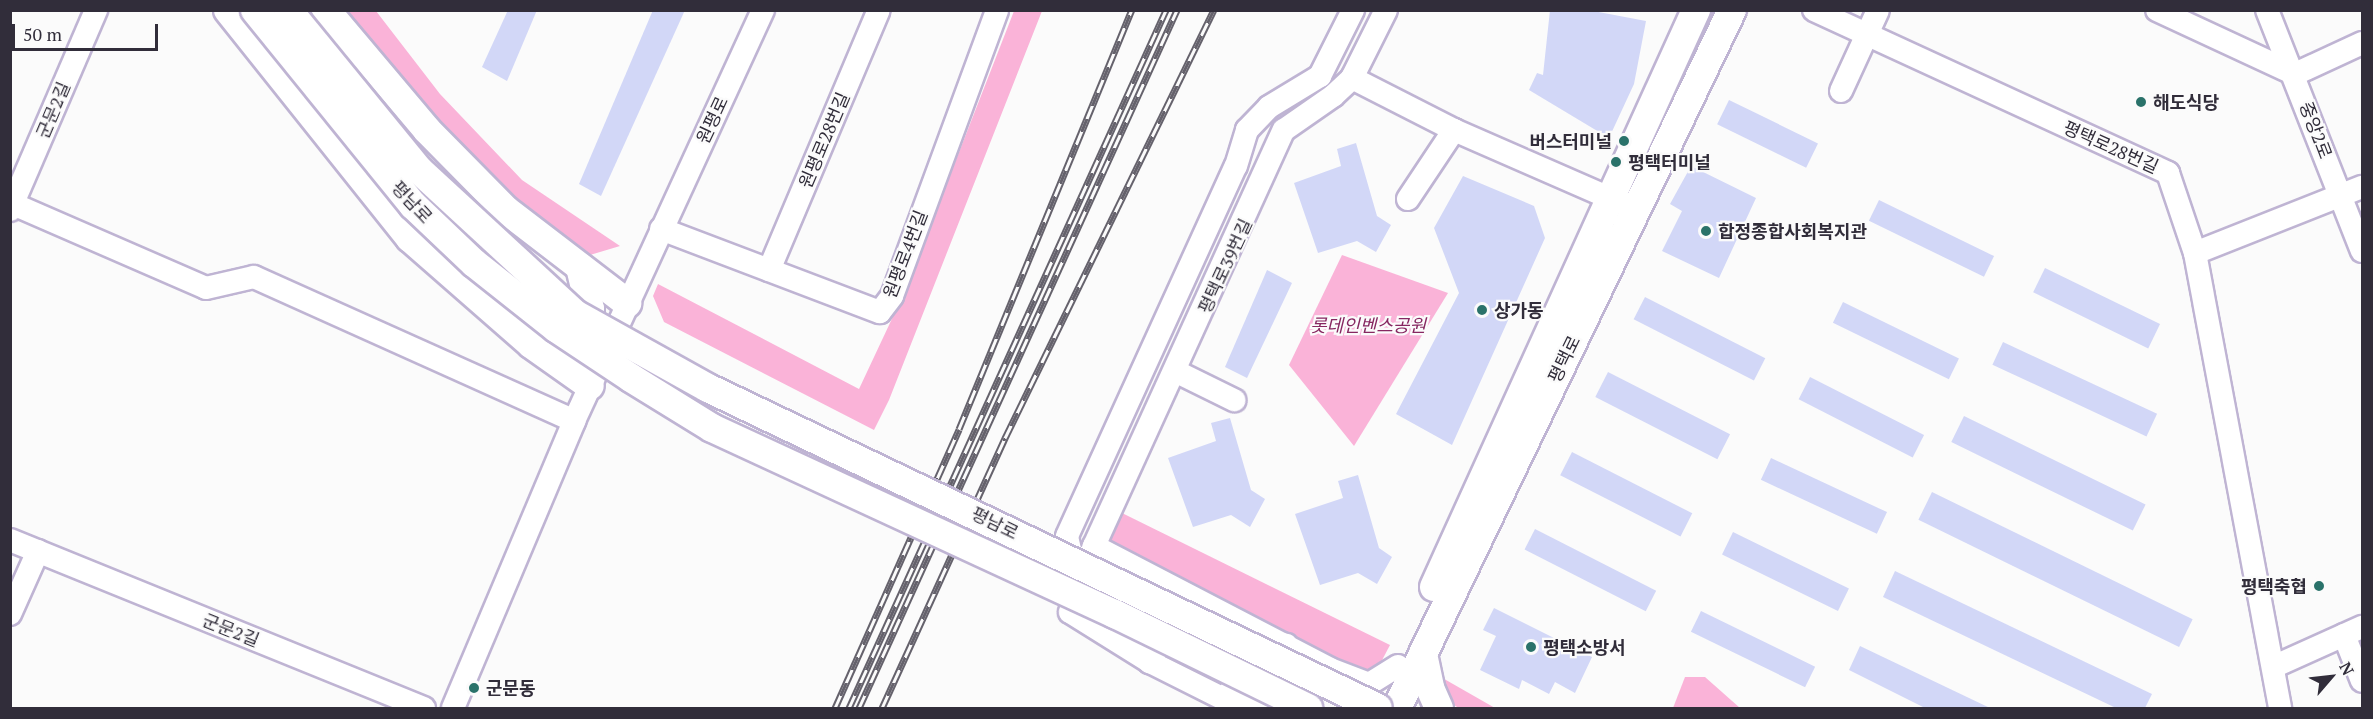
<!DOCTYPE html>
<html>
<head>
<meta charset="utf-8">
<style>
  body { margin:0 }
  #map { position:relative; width:2373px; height:719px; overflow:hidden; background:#fbfbfb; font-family:"PT Serif","Noto Sans KR",serif }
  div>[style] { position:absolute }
  .green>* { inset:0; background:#fab3d8 }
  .building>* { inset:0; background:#d2d7f7; transform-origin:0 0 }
  .roads { filter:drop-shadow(2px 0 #bfb4d3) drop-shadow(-2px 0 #bfb4d3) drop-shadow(0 2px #bfb4d3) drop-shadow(0 -2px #bfb4d3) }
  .minor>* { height:22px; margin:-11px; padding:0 11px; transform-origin:11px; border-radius:11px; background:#fff }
  .major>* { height:28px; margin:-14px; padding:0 14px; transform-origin:14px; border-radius:14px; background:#fff }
  .rail>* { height:7px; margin-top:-3.5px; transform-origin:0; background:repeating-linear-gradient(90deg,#fbfbfb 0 14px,#65626c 0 28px); box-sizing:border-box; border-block:2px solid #65626c }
  .bridges { filter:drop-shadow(2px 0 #bfb4d3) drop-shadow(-2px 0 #bfb4d3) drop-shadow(0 2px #bfb4d3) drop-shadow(0 -2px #bfb4d3) }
  .major-bridge>* { height:28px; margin:-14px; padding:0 14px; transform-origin:14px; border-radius:14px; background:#fff }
  .dots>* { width:16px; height:16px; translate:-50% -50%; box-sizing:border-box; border:3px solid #fbfbfb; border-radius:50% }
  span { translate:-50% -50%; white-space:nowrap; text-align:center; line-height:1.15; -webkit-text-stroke:4.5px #fbfbfb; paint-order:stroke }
  .poi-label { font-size:18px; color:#312d3a; font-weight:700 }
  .left { translate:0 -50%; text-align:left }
  .right { translate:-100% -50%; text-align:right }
  .street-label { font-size:18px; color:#312d3a }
  .park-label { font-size:18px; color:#862761; font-style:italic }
  .frame { position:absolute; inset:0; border:12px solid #312d3a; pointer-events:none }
  .north { position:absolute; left:2301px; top:647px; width:60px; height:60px; -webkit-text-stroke:4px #fbfbfb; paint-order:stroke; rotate:62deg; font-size:16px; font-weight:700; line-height:24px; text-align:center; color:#312d3a }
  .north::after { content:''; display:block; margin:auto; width:21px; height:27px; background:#312d3a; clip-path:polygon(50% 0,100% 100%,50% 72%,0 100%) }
  .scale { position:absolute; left:12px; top:24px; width:146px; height:27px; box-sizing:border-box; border:3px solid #312d3a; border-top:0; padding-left:8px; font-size:18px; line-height:21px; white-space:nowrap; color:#312d3a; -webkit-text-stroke:4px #fbfbfb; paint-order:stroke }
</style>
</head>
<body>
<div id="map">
  <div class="green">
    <i style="clip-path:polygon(336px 11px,376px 11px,440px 94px,522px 180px,620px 246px,590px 255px,493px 185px)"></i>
    <i style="clip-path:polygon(1014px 11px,1042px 11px,889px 400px,874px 430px,664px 322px,653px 296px,658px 284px,859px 389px,905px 291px)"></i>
    <i style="clip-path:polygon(1342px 255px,1448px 293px,1354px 446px,1289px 365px)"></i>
    <i style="clip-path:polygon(1122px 513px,1390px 645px,1379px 666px,1360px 672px,1107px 544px)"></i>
    <i style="clip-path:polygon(1439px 676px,1495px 708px,1459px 708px,1441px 698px)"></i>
    <i style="clip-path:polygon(1685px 677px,1705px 677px,1740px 708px,1673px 708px)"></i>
  </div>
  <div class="building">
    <i style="clip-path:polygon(508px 10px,537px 10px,507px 81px,482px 67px)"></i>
    <i style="clip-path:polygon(653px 10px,685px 10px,601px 196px,579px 184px)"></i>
    <i style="clip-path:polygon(1550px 10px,1588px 10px,1646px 21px,1634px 84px,1609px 138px,1529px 90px,1537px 73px,1543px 75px)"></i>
    <i style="left:1729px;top:100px;width:99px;height:27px;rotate:26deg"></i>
    <i style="clip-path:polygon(1356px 143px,1377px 216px,1391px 225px,1376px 252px,1357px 241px,1318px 253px,1294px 183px,1341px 166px,1337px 149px)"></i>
    <i style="clip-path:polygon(1691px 166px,1756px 198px,1719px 278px,1662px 251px,1682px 211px,1670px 204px)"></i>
    <i style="clip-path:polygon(1463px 176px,1534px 206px,1545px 238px,1452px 445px,1396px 414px,1459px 293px,1434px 228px)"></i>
    <i style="left:1879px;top:200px;width:128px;height:23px;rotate:26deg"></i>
    <i style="left:2045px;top:268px;width:128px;height:27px;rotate:26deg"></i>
    <i style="clip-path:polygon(1267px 270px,1292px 283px,1247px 378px,1225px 367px)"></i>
    <i style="left:1645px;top:297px;width:135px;height:25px;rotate:27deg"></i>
    <i style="left:1843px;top:302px;width:129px;height:23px;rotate:26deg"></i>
    <i style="left:2003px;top:342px;width:170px;height:25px;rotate:25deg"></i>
    <i style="left:1608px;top:372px;width:137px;height:28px;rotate:27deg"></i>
    <i style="left:1810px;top:377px;width:128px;height:25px;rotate:27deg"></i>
    <i style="left:1964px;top:416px;width:202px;height:29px;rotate:26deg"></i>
    <i style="clip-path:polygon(1230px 418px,1251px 490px,1265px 499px,1250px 527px,1231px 515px,1193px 527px,1168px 458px,1216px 441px,1211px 423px)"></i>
    <i style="left:1572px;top:452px;width:135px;height:26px;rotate:27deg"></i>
    <i style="left:1771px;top:458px;width:128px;height:24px;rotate:25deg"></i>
    <i style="clip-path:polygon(1358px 475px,1379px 548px,1392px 557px,1377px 584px,1358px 573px,1320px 585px,1295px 514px,1343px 498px,1338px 481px)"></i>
    <i style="left:1932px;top:492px;width:290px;height:31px;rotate:26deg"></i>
    <i style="left:1535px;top:529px;width:136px;height:23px;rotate:27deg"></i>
    <i style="left:1733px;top:532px;width:129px;height:25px;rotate:26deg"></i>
    <i style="clip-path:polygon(1895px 571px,2152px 694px,2145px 708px,2116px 708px,1883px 597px)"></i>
    <i style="clip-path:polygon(1494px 608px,1592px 657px,1575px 693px,1555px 682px,1549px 694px,1522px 680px,1519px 689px,1480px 670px,1496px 636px,1483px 630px)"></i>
    <i style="left:1701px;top:611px;width:127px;height:23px;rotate:26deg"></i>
    <i style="clip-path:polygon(1860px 646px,1990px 708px,1925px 708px,1849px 670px)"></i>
  </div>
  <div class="roads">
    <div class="minor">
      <i style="left:1814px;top:10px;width:390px;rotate:24.7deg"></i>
      <i style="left:2168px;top:173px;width:84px;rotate:71.4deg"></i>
      <i style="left:2195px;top:253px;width:180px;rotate:-21.6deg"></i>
      <i style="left:2157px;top:10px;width:152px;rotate:24.9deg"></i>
      <i style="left:2295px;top:74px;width:74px;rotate:-24.8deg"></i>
      <i style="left:2267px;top:10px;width:259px;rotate:68.5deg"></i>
      <i style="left:1352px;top:78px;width:114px;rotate:27deg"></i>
      <i style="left:1454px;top:130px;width:188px;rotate:23.6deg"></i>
      <i style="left:1841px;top:91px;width:89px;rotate:-65.4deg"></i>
      <i style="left:1408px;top:199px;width:83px;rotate:-56.3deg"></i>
      <i style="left:13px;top:204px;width:210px;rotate:23.5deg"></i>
      <i style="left:206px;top:288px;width:49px;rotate:-12.9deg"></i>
      <i style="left:254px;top:277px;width:351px;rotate:24.2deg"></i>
      <i style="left:10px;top:210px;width:218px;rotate:-66.7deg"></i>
      <i style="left:661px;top:229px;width:234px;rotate:20.8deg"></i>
      <i style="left:880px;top:312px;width:20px;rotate:-53deg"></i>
      <i style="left:892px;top:296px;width:305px;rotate:-69.8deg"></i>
      <i style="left:2195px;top:253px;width:463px;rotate:79.4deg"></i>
      <i style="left:769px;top:270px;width:282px;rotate:-67.1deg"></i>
      <i style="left:1177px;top:372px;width:64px;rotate:26.2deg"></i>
      <i style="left:10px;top:540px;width:447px;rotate:22.1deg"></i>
      <i style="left:1094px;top:546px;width:266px;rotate:27.5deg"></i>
      <i style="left:1330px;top:669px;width:42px;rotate:21deg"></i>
      <i style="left:1369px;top:684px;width:34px;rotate:-32deg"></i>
      <i style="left:1090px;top:563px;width:21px;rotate:-155deg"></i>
      <i style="left:1071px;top:554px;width:18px;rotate:-103deg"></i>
      <i style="left:1067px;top:536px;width:407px;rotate:-65.5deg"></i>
      <i style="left:1236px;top:166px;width:38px;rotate:-73deg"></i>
      <i style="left:1247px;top:130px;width:32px;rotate:-46deg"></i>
      <i style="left:1269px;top:107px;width:60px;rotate:-31.3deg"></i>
      <i style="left:1320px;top:76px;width:74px;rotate:-63.4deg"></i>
      <i style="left:10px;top:614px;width:69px;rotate:-66deg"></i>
      <i style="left:2344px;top:635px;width:49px;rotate:68.6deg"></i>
      <i style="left:1247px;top:638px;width:40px;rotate:10deg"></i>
      <i style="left:1156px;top:651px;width:13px;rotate:119deg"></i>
      <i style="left:1150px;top:662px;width:103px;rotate:26.6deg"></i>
      <i style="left:1150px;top:662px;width:94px;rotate:-148deg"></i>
      <i style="left:1070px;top:612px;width:70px;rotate:-70deg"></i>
      <i style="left:1094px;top:546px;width:457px;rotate:-65.5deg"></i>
      <i style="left:1284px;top:130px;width:60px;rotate:-34.8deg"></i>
      <i style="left:1333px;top:96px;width:26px;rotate:-43deg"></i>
      <i style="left:1352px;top:78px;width:76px;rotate:-63.4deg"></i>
      <i style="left:2273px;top:667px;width:98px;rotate:-24.2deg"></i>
      <i style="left:1231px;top:690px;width:40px;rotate:26.6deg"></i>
      <i style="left:453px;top:708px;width:311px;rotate:-67.1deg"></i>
      <i style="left:574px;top:421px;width:452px;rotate:-65.3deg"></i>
    </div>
    <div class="major">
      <i style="left:228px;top:10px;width:292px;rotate:51.4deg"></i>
      <i style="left:410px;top:238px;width:161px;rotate:41.2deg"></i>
      <i style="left:531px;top:344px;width:72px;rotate:35.4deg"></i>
      <i style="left:326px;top:10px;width:157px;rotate:49.9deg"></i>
      <i style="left:427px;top:130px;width:112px;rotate:45.4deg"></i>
      <i style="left:506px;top:210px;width:153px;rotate:37.5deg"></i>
      <i style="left:574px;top:338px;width:9px;rotate:-41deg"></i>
      <i style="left:581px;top:332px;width:25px;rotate:-69deg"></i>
      <i style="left:590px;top:309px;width:43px;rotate:-103.4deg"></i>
      <i style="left:1434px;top:587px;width:634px;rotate:-65.58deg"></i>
      <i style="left:1423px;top:654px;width:35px;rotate:78deg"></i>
      <i style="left:1430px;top:688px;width:22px;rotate:66deg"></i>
      <i style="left:1397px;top:708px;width:774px;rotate:-64.36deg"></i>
    </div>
  </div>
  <div class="rail">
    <i style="left:835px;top:708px;width:305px;rotate:-66deg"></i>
    <i style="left:959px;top:429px;width:453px;rotate:-67.6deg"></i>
    <i style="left:849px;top:708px;width:767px;rotate:-65.57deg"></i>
    <i style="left:859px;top:708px;width:767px;rotate:-65.51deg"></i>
    <i style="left:882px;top:708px;width:297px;rotate:-65.5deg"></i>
    <i style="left:1005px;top:438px;width:476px;rotate:-64deg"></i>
  </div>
  <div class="bridges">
    <div class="major-bridge">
      <i style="left:255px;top:10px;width:251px;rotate:51deg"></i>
      <i style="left:413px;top:205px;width:84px;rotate:43.6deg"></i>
      <i style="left:474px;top:263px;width:105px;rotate:38.4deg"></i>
      <i style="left:556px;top:328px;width:90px;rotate:33.7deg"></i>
      <i style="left:631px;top:378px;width:95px;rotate:31.7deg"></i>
      <i style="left:712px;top:428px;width:444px;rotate:24.8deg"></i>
      <i style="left:1115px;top:614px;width:215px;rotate:26deg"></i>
      <i style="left:288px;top:10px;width:207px;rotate:50.7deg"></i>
      <i style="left:419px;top:170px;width:212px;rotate:42.7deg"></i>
      <i style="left:575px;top:314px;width:152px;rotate:29.1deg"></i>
      <i style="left:708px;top:388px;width:742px;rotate:25.53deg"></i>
    </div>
  </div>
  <div class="dots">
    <i style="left:2141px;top:102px;background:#2a726a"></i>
    <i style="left:1624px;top:141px;background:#2a726a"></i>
    <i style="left:1616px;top:162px;background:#2a726a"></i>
    <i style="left:1706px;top:231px;background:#2a726a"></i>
    <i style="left:1482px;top:310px;background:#2a726a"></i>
    <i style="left:2319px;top:586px;background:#2a726a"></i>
    <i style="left:1531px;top:647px;background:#2a726a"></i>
    <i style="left:474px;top:688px;background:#2a726a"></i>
  </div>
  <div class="poi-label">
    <span class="left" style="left:2153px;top:102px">해도식당</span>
    <span class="right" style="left:1612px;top:141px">버스터미널</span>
    <span class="left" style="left:1628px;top:162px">평택터미널</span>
    <span class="left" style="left:1718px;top:231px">합정종합사회복지관</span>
    <span class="left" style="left:1494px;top:310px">상가동</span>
    <span class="right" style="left:2307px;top:586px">평택축협</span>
    <span class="left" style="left:1543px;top:647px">평택소방서</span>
    <span class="left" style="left:486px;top:688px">군문동</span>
  </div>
  <div class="street-label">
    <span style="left:53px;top:110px;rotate:-67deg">군문2길</span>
    <span style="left:712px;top:120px;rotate:-65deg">원평로</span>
    <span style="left:2316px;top:130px;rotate:69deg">중앙2로</span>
    <span style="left:824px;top:140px;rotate:-67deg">원평로28번길</span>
    <span style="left:2111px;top:147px;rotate:24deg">평택로28번길</span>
    <span style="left:412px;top:202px;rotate:47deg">평남로</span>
    <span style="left:905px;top:254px;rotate:-69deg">원평로4번길</span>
    <span style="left:1225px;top:266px;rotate:-65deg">평택로39번길</span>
    <span style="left:1564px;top:359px;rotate:-64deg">평택로</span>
    <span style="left:995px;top:523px;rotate:26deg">평남로</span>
    <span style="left:231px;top:630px;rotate:22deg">군문2길</span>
  </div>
  <div class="park-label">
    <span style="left:1368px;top:325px">롯데인벤스공원</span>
  </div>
  <div class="frame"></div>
  <div class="north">N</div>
  <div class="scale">50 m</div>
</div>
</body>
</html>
